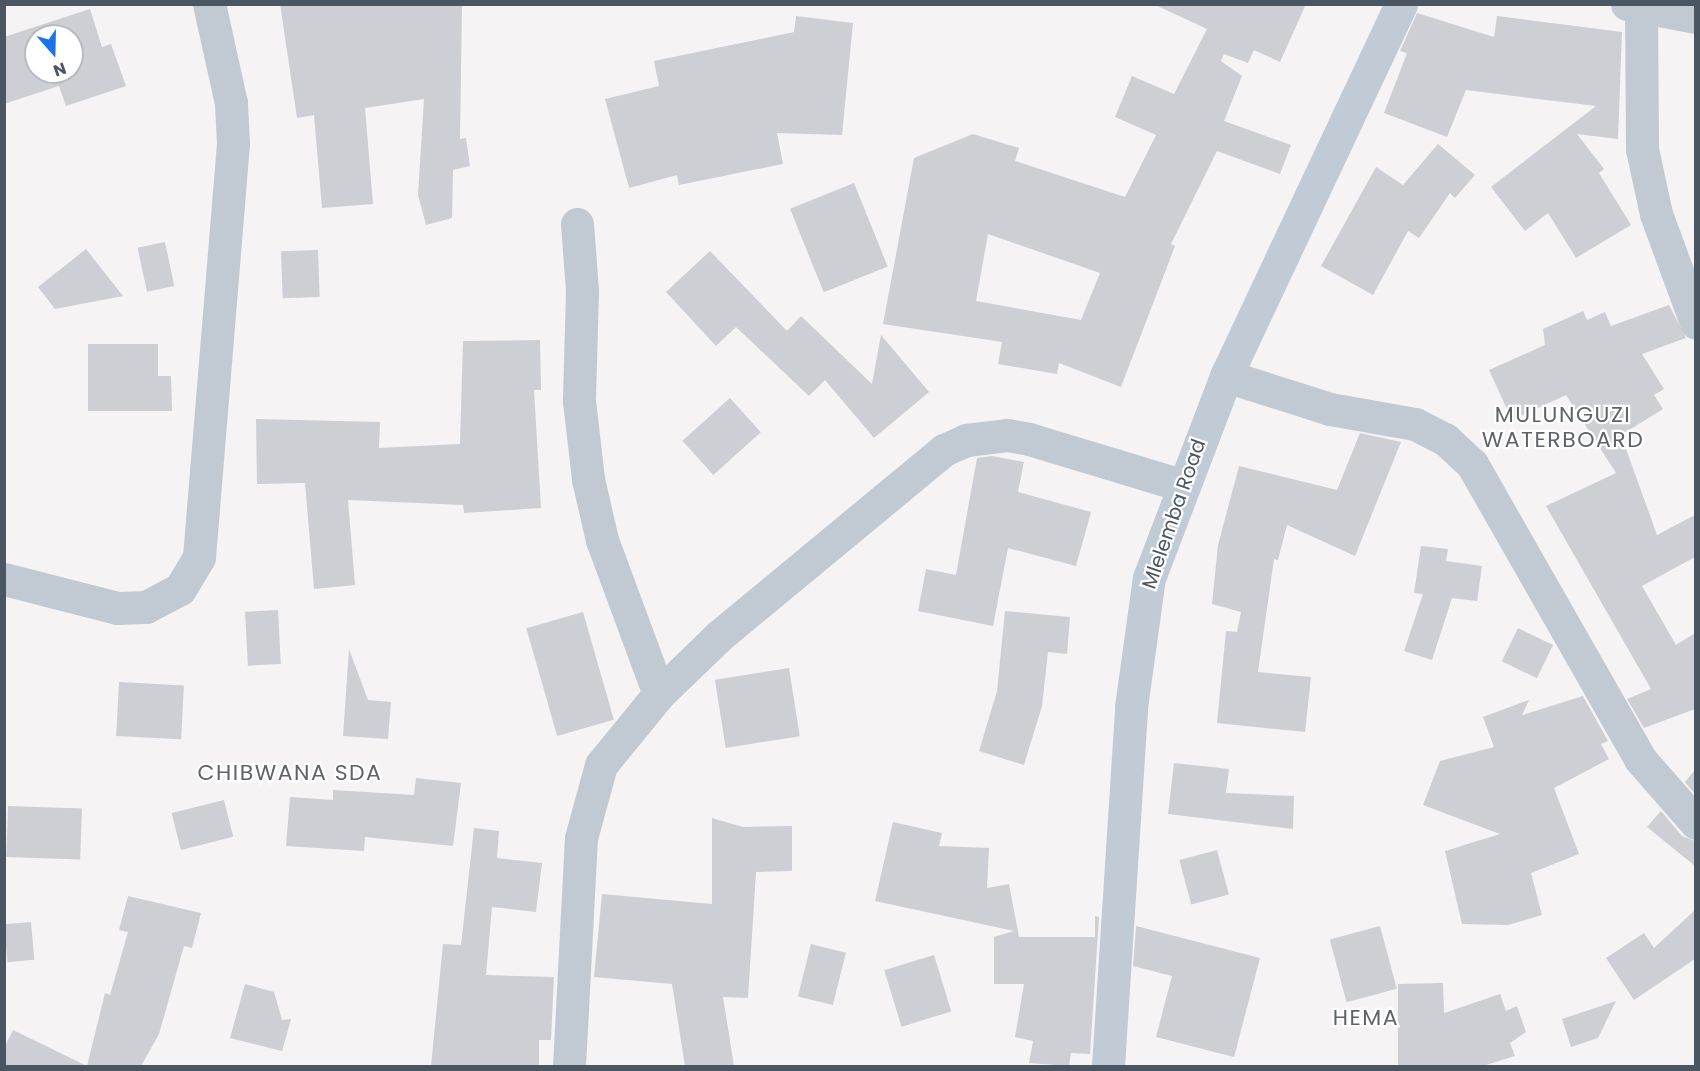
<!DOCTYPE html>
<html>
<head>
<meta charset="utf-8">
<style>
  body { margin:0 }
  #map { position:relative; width:1700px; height:1071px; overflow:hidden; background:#f5f3f3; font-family:Poppins,sans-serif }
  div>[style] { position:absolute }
  .building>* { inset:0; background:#cdcfd5; transform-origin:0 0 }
  .street>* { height:33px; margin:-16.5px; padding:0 16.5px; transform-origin:16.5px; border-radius:16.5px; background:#c1cad2 }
  .secondary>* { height:33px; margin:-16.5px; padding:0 16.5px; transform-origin:16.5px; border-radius:16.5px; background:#c1cbd6 }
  span { translate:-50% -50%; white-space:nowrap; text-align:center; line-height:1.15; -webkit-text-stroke:4.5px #fff; paint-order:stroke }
  .street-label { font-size:20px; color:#4a5661 }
  .quarter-label { font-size:22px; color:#5f6368; letter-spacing:1.5px }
  .frame { position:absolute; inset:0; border:6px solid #4a5661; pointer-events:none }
  .north { position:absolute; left:24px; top:24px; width:60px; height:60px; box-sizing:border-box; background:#fff; border:2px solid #b7bbc0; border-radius:50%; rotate:160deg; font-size:16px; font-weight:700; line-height:24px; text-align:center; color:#4a5661 }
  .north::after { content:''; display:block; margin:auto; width:21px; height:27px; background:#1a73e8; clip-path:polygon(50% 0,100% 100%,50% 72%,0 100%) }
</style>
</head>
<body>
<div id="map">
  <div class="building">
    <i style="clip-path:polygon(280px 4px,462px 4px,460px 139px,466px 138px,470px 166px,453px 170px,452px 218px,426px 225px,418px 195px,424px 99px,365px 108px,373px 204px,322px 208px,314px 115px,297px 118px)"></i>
    <i style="clip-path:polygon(evenodd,1153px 4px,1306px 4px,1280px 62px,1254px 50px,1248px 63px,1224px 54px,1221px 61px,1242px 76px,1224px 121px,1291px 145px,1280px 174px,1217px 151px,1171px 244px,1175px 246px,1121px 387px,1059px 363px,1057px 374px,998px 364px,1002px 342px,883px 324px,914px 158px,973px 134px,1019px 148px,1015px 161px,1125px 197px,1156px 135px,1115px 117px,1132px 76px,1174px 94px,1207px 29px,1153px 4px,988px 234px,1100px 273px,1081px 320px,976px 301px,988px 234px)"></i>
    <i style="clip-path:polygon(evenodd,90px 9px,102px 47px,111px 44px,126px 86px,66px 106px,59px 86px,4px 104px,4px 37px,90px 9px,36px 36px,72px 36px,72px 72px,36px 72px,36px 36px)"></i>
    <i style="clip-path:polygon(1417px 13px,1494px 37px,1497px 16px,1622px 32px,1618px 139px,1577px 134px,1604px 169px,1599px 173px,1631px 225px,1576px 258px,1548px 213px,1525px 231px,1491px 187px,1596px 106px,1466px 90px,1447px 137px,1384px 113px,1407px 53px,1400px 51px)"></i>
    <i style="clip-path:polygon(796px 16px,853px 23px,842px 135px,777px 133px,783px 164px,679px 185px,677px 175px,629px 188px,605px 99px,659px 86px,654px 61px,794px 32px)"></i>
    <i style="clip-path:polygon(1438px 144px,1475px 175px,1455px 198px,1450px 193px,1419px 238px,1408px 231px,1373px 295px,1321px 266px,1376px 167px,1403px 185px)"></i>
    <i style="left:854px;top:183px;width:90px;height:69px;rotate:68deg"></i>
    <i style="left:165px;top:242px;width:45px;height:28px;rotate:78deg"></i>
    <i style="clip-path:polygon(86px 249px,123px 296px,55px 309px,38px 287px)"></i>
    <i style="left:318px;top:250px;width:47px;height:37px;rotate:88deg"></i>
    <i style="clip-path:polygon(710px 251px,787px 331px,801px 316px,872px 384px,881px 335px,929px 392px,874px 438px,825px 380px,809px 396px,736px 327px,716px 346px,666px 292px)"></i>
    <i style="clip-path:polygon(1669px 305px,1686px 338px,1642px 354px,1664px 389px,1654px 395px,1663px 409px,1621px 435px,1657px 535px,1695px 515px,1695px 557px,1642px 586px,1676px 645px,1695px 633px,1695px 709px,1644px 728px,1627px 699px,1651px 689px,1546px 506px,1616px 473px,1566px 395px,1512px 420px,1489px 370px,1545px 345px,1543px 329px,1583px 311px,1587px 320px,1605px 312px,1611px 326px)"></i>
    <i style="clip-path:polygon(540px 340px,541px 390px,534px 390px,541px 508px,464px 513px,463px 505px,348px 500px,355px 585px,314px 589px,305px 483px,257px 484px,256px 419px,380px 422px,379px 448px,460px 444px,463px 341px)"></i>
    <i style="clip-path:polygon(88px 344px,158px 344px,158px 376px,171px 376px,172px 411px,88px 411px)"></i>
    <i style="left:730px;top:398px;width:46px;height:64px;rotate:48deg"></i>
    <i style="clip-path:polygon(1360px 433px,1401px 442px,1355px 556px,1287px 525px,1278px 560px,1274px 559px,1258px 672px,1311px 677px,1305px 732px,1217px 723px,1226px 631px,1237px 632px,1241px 612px,1212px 604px,1218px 545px,1239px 466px,1337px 490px)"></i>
    <i style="clip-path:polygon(992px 456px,1024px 462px,1018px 492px,1091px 512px,1076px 566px,1008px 548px,993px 626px,918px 611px,926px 569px,956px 575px,977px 458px)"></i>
    <i style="clip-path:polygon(1421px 546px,1448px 549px,1446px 561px,1482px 566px,1477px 601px,1452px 598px,1432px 660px,1404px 651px,1423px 594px,1414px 593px)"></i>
    <i style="left:278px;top:610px;width:54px;height:33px;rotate:87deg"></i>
    <i style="clip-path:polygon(1005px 611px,1070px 617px,1067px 654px,1048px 652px,1042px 706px,1024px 765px,979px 751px,997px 691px)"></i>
    <i style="left:583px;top:612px;width:112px;height:59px;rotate:74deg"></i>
    <i style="left:1518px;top:628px;width:39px;height:37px;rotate:26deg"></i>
    <i style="clip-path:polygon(349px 649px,368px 700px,391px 702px,388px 739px,343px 736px)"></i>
    <i style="left:789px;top:668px;width:69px;height:75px;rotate:81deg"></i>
    <i style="left:119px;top:682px;width:65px;height:54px;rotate:3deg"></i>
    <i style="clip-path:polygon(1583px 696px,1608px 741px,1601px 744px,1609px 759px,1554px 788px,1579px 854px,1531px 873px,1542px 915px,1508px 925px,1462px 924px,1445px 851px,1500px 834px,1423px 805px,1440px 761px,1494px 747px,1483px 717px,1529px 700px,1522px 715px)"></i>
    <i style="clip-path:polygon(1174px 763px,1229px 769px,1226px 793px,1294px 796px,1293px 829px,1168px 814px)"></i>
    <i style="clip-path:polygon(1695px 770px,1695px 794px,1685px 782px)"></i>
    <i style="clip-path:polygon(416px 778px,461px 783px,453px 846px,365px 837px,364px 851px,286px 846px,290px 797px,333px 800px,333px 790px,414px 795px)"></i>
    <i style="left:224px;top:800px;width:38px;height:54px;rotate:76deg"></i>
    <i style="left:8px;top:806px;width:74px;height:51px;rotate:2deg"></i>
    <i style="clip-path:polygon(1661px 811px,1682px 836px,1695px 841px,1695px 866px,1647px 827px)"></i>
    <i style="clip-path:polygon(712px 818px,743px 827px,792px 826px,792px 871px,756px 872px,748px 998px,723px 997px,734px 1066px,685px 1066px,672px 984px,594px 977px,602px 894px,712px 904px)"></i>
    <i style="clip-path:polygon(893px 822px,942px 833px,939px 846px,989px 848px,987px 888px,1009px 884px,1019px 937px,1095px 937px,1095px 916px,1099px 917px,1090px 1054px,1071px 1053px,1069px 1066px,1029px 1063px,1033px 1041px,1015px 1037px,1024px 984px,994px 984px,994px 937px,1014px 931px,875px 901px)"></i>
    <i style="clip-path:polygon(474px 828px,499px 831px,497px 858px,542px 863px,536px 912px,492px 907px,486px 975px,554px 977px,551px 1040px,539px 1040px,539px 1066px,431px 1066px,443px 944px,461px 945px)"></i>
    <i style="left:1217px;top:850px;width:46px;height:39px;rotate:75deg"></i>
    <i style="clip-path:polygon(128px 896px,201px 913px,192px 948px,184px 946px,159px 1034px,141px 1066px,4px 1066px,4px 1048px,13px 1030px,87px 1066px,105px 993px,110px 995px,128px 932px,119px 930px)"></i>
    <i style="clip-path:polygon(1695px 910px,1695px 959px,1634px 1000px,1606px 958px,1644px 933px,1654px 948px)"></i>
    <i style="left:31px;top:922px;width:38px;height:27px;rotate:85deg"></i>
    <i style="clip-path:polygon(1136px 926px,1260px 958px,1234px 1057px,1156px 1037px,1172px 976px,1133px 966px)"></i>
    <i style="left:1380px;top:926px;width:65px;height:52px;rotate:75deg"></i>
    <i style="left:811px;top:944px;width:36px;height:54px;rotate:14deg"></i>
    <i style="left:934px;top:955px;width:59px;height:52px;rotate:73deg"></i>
    <i style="clip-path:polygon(1443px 983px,1444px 1013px,1500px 994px,1506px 1011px,1517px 1006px,1526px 1032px,1510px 1043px,1515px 1056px,1483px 1066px,1398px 1066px,1398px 984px)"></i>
    <i style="clip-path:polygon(245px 984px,274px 992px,282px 1020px,291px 1019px,282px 1051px,230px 1038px)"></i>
    <i style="clip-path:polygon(1616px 1001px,1598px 1038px,1571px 1047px,1562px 1019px)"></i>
  </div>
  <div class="street">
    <i style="left:1627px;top:4px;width:70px;rotate:10.7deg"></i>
    <i style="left:1641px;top:6px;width:143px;rotate:89.6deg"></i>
    <i style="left:1642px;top:149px;width:66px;rotate:77.8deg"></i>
    <i style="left:1656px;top:214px;width:116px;rotate:69.8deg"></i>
    <i style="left:577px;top:224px;width:67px;rotate:85.7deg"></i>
    <i style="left:582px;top:291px;width:110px;rotate:91.6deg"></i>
    <i style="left:579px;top:401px;width:79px;rotate:83.4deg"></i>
    <i style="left:588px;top:479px;width:63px;rotate:77.1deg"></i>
    <i style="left:602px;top:540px;width:164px;rotate:69.7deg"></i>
    <i style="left:1226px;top:376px;width:109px;rotate:17.6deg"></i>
    <i style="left:1330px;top:409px;width:86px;rotate:10deg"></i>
    <i style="left:1415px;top:424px;width:34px;rotate:27deg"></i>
    <i style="left:1445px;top:439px;width:37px;rotate:43deg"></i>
    <i style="left:1472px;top:464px;width:339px;rotate:60.3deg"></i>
    <i style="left:1640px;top:759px;width:85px;rotate:48.8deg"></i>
    <i style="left:4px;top:579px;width:117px;rotate:14.4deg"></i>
    <i style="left:117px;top:608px;width:29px;rotate:-2deg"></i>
    <i style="left:146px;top:607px;width:38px;rotate:-28deg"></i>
    <i style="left:180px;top:589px;width:37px;rotate:-59deg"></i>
    <i style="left:199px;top:557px;width:415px;rotate:-85.3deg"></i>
    <i style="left:233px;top:143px;width:40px;rotate:-92.9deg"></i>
    <i style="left:231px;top:103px;width:101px;rotate:-102.5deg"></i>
    <i style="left:569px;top:1066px;width:228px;rotate:-87deg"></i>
    <i style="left:581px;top:838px;width:76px;rotate:-74.7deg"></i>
    <i style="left:601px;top:765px;width:92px;rotate:-50.8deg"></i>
    <i style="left:659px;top:694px;width:83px;rotate:-44deg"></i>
    <i style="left:719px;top:636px;width:292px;rotate:-39.6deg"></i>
    <i style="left:944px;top:450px;width:24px;rotate:-24deg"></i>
    <i style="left:966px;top:440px;width:41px;rotate:-7deg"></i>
    <i style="left:1007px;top:435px;width:22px;rotate:10deg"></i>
    <i style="left:1029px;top:439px;width:159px;rotate:16.8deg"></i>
  </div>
  <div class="secondary">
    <i style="left:1108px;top:1066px;width:360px;rotate:-86.3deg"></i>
    <i style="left:1131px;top:707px;width:130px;rotate:-82.1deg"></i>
    <i style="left:1149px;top:578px;width:216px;rotate:-69.1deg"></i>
    <i style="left:1226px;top:376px;width:411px;rotate:-64.8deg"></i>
  </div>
  <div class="street-label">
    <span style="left:1174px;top:514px;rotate:-71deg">Mlelemba Road</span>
  </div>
  <div class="quarter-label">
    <span style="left:1563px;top:427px">MULUNGUZI<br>WATERBOARD</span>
    <span style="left:290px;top:773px">CHIBWANA SDA</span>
    <span style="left:1366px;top:1018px">HEMA</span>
  </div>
  <div class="frame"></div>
  <div class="north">N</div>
</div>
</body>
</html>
